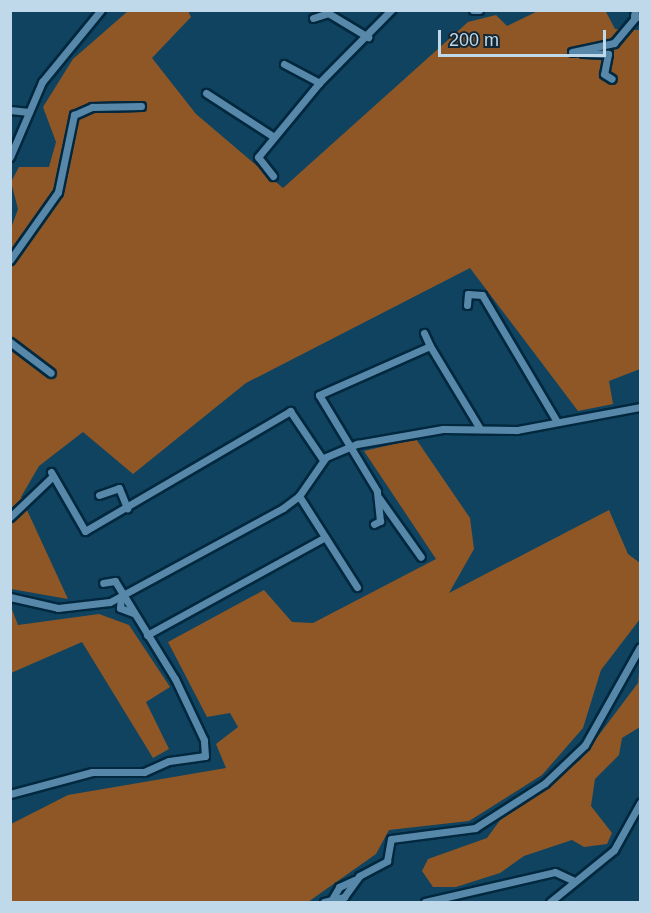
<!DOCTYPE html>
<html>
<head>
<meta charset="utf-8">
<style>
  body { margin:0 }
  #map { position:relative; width:651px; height:913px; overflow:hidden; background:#0f4360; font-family:Helvetica,sans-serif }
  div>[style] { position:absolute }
  .green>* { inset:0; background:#8f5726 }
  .roads { filter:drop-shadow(2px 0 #01283e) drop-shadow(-2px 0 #01283e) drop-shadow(0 2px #01283e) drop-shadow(0 -2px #01283e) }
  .minor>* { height:7px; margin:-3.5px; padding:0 3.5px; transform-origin:3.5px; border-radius:3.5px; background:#5888a9 }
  span { translate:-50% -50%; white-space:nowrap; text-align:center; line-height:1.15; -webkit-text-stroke:6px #132735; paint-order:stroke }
  .frame { position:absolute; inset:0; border:12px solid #c0d9ea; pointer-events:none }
  .scale { position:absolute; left:438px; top:30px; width:168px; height:27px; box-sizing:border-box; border:3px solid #c0d9ea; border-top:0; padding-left:8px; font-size:18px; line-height:21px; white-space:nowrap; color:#c0d9ea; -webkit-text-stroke:4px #132735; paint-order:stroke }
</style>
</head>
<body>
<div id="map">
  <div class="green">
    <i style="clip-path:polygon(605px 10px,615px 29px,640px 30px,640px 369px,609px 381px,613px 404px,578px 411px,470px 268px,246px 383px,133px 474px,83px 432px,39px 466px,21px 497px,68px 599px,11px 589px,10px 231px,18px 209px,11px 182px,19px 167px,49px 167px,56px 142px,43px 107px,73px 59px,128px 11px,188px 11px,191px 17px,152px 58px,196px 114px,283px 188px,468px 22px,496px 15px,507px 26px,538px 11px)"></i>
    <i style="clip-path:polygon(416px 439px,470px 518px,474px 549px,449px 593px,609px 510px,628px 554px,640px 563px,640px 619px,601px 670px,583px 728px,542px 775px,469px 821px,389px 830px,376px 854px,308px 902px,11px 902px,11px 824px,68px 795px,226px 768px,216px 744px,238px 727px,230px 713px,207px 717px,168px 642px,264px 590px,292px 622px,313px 623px,436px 559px,364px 451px)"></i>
    <i style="clip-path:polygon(11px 607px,18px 625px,99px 614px,129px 625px,170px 687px,146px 702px,169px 749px,153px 758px,82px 642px,11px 673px)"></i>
    <i style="clip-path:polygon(640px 661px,640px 727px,622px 738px,619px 755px,595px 779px,591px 806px,612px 833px,607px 844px,584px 847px,572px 840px,524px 856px,500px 873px,456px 887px,433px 887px,422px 871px,428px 859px,487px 838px,506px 812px,580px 760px,638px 683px)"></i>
  </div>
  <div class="roads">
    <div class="minor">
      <i style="left:473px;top:10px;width:6px"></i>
      <i style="left:635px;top:10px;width:6px;rotate:99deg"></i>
      <i style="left:634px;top:16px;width:6px;rotate:9deg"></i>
      <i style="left:313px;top:18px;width:16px;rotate:-18deg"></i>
      <i style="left:328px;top:13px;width:47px;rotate:31deg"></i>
      <i style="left:572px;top:52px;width:43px;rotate:-12.1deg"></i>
      <i style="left:614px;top:43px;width:33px;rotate:-50deg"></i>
      <i style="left:583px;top:53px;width:25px;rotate:2deg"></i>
      <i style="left:608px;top:54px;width:20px;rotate:101deg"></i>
      <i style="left:604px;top:74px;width:9px;rotate:32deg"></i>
      <i style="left:284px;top:64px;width:40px;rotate:28deg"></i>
      <i style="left:206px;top:93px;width:81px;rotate:32.9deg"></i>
      <i style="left:10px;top:110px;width:19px;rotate:6deg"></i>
      <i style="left:10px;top:157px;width:82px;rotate:-66.9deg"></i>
      <i style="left:42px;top:82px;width:93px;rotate:-50.7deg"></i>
      <i style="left:273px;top:176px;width:24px;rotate:-128deg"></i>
      <i style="left:258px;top:157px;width:96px;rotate:-50.5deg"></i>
      <i style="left:319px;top:83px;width:103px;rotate:-45.4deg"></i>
      <i style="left:10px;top:260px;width:83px;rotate:-54.8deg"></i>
      <i style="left:58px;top:192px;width:79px;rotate:-78.3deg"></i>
      <i style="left:74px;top:115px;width:20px;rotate:-24deg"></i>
      <i style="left:92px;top:107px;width:49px;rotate:-1.2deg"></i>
      <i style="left:467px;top:305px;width:11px;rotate:-85deg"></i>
      <i style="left:468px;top:294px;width:14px;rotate:4deg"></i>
      <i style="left:482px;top:295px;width:147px;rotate:59.4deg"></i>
      <i style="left:424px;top:333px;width:14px;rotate:65deg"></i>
      <i style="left:10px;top:342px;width:51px;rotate:37.1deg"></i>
      <i style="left:51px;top:472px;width:68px;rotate:60deg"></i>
      <i style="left:85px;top:531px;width:238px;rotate:-30.3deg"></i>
      <i style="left:290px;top:411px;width:59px;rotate:56deg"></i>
      <i style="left:99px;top:495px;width:21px;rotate:-19deg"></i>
      <i style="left:119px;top:488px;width:22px;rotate:68deg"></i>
      <i style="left:299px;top:496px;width:108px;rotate:57.5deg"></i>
      <i style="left:379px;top:498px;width:72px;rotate:54.6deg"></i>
      <i style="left:10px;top:517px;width:59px;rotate:-43.6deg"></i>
      <i style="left:374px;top:524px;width:7px;rotate:-27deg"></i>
      <i style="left:380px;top:521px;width:30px;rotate:-96deg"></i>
      <i style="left:377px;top:491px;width:112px;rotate:-121.1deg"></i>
      <i style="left:319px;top:395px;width:121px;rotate:-23.8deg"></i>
      <i style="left:430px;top:346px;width:97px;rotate:58.9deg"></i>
      <i style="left:10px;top:597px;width:49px;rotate:12.9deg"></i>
      <i style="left:58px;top:608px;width:52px;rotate:-6.6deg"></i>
      <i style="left:110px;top:602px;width:197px;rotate:-28.5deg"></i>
      <i style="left:283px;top:508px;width:20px;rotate:-37deg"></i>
      <i style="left:299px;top:496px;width:47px;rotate:-55.3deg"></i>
      <i style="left:326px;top:457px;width:34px;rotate:-23deg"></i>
      <i style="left:357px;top:444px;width:87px;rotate:-9.9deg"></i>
      <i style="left:443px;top:429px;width:74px;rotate:0.8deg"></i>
      <i style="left:517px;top:430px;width:125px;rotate:-10.6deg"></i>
      <i style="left:121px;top:598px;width:10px;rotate:96deg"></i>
      <i style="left:120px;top:608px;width:14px;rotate:21deg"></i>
      <i style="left:147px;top:635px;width:203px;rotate:-28.8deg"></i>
      <i style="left:10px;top:794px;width:85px;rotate:-15deg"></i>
      <i style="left:92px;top:772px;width:52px"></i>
      <i style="left:144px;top:772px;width:27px;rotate:-24deg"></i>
      <i style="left:169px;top:761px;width:36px;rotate:-8deg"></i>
      <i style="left:205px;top:756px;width:16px;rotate:-94deg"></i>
      <i style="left:204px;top:740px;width:68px;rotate:-115.4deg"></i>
      <i style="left:175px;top:679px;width:115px;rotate:-121.5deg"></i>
      <i style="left:115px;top:581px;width:12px;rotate:171deg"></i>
      <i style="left:331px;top:901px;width:16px;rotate:-60deg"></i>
      <i style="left:339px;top:887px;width:17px;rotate:-25deg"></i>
      <i style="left:324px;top:902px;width:21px;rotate:-14deg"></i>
      <i style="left:344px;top:897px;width:26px;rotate:-54deg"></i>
      <i style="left:359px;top:876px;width:32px;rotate:-28deg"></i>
      <i style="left:387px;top:861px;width:22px;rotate:-80deg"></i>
      <i style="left:391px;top:839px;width:85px;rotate:-7.5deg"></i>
      <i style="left:475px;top:828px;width:83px;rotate:-32.7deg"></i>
      <i style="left:545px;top:783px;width:55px;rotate:-43.5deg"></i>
      <i style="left:585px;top:745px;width:112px;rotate:-60.7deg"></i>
      <i style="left:425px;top:902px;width:133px;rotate:-13deg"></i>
      <i style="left:555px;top:872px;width:19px;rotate:25deg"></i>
      <i style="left:550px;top:902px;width:82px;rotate:-39.1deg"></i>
      <i style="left:614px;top:850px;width:54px;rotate:-61deg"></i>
    </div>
  </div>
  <div class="frame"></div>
  <div class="scale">200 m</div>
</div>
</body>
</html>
